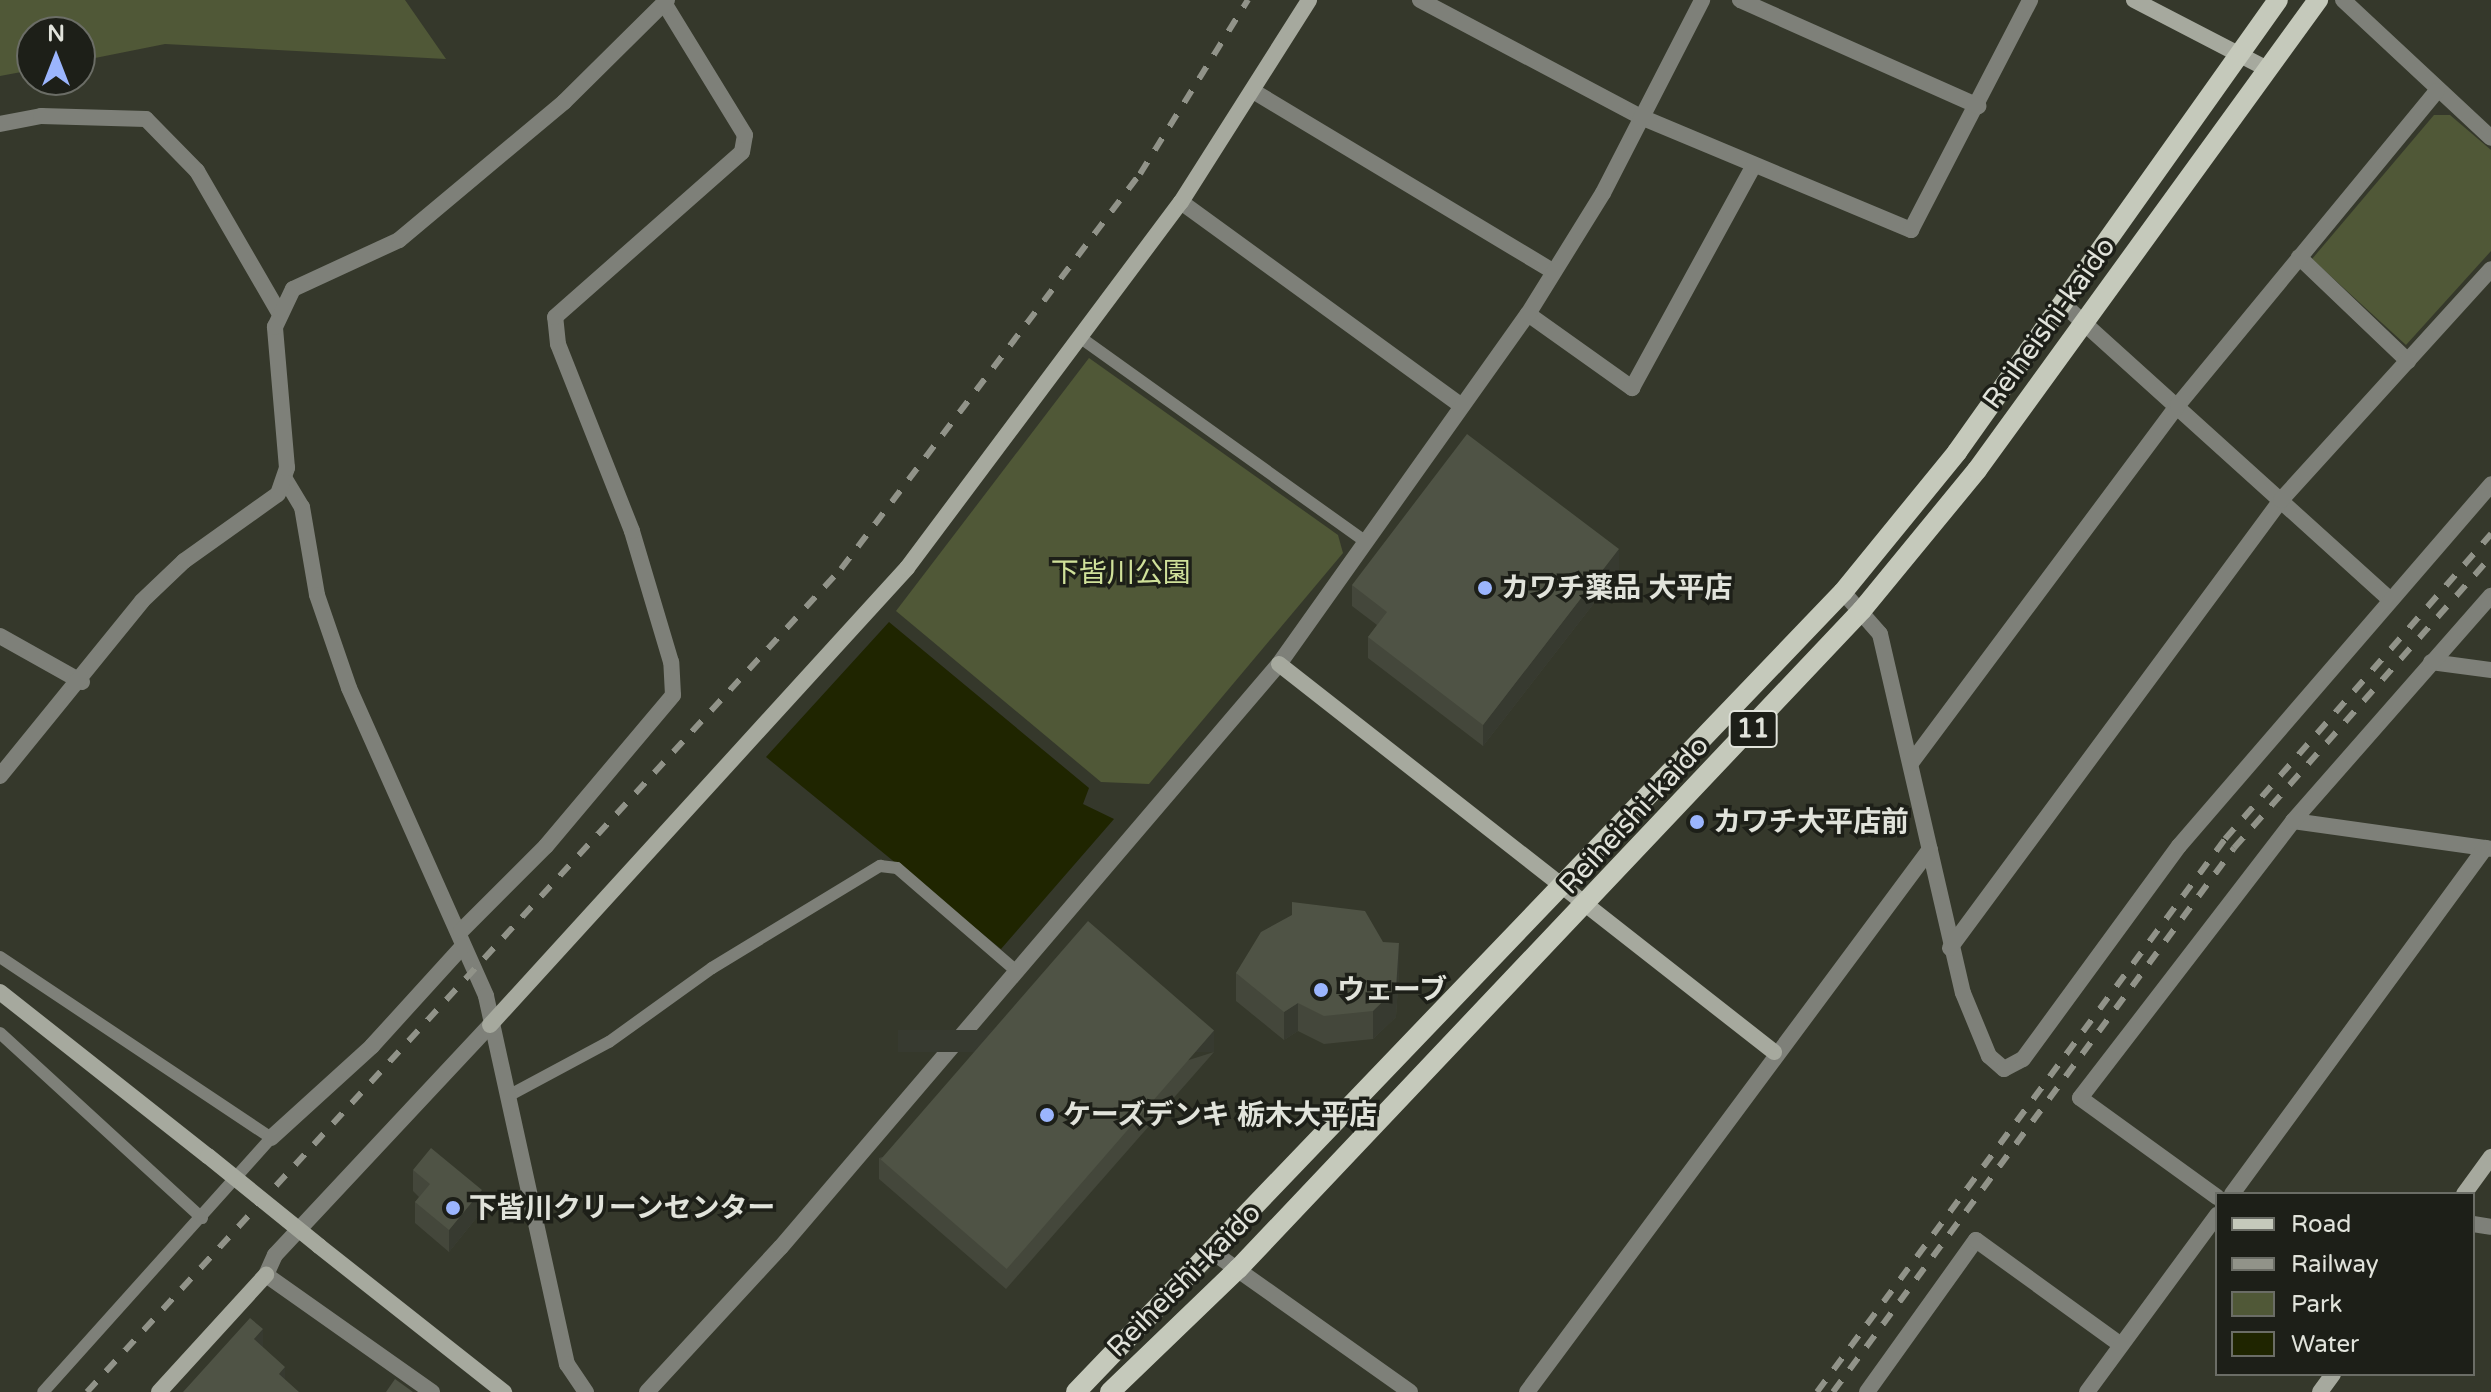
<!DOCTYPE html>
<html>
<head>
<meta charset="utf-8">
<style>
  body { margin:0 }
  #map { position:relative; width:2491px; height:1392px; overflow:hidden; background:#35382b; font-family:"Varela Round","Noto Sans JP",sans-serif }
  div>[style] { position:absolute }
  .green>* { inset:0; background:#505837 }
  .water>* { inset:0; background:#1f2500 }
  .lane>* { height:12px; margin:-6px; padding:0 6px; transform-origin:6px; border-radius:6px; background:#7e8079 }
  .street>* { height:16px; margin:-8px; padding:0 8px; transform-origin:8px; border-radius:8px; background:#7e8079 }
  .secondary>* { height:16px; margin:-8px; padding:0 8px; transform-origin:8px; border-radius:8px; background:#a6a99e }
  .primary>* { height:20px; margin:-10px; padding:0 10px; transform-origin:10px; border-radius:10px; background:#c5c9bb }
  .rail>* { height:6px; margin-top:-3px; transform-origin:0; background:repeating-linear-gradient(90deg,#919389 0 14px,transparent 0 28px) }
  .secondary-bridge>* { height:16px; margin:-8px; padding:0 8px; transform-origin:8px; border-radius:8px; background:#a6a99e }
  .wall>* { inset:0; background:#44473b }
  .shaded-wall>* { inset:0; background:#373a30; transform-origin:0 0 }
  .building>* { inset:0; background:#4f5345; transform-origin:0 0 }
  .dots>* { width:22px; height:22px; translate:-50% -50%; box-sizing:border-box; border:4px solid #1d1f18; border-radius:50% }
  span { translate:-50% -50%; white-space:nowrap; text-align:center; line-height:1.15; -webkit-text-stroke:7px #1d1f18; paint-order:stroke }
  .shield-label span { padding:2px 6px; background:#1d1f18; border:2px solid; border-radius:6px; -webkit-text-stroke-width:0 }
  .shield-label { font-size:26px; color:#e1e3db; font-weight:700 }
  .street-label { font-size:28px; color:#e1e3db }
  .park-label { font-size:28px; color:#d0e19a }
  .poi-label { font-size:28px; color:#e1e3db; font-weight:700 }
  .left { translate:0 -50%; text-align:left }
  .legend { position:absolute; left:2215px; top:1192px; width:260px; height:184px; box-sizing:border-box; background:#1d1f18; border:2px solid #6b6d66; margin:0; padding:10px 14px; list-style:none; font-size:24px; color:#e1e3db }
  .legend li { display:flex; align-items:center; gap:16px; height:40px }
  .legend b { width:40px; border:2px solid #6b6d66 }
  .north { position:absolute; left:16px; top:16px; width:80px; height:80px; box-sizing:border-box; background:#1d1f18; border:2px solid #6b6d66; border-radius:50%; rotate:0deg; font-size:22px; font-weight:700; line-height:32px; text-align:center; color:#e1e3db }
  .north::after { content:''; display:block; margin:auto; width:28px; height:36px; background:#9bb5fd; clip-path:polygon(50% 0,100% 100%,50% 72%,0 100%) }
</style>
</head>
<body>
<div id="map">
  <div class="green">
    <i style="clip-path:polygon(0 0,405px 0,446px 59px,165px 44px,80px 61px,80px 32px,32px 32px,32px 70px,0 76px)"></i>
    <i style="clip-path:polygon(2434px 115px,2450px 115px,2491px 150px,2491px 251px,2406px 345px,2312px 259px)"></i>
    <i style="clip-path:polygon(1089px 358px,1338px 535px,1343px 553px,1149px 784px,1101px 782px,896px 611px)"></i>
  </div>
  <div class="water">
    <i style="clip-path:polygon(889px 622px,1089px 788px,1083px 804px,1114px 819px,1001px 949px,766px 757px)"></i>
  </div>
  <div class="lane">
    <i style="left:1081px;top:338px;width:350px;rotate:35.6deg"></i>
    <i style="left:0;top:957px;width:326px;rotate:33.7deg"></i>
    <i style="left:271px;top:1138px;width:341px;rotate:131.9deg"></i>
    <i style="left:0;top:1033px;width:274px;rotate:42.5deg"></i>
    <i style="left:510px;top:1095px;width:112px;rotate:-28.2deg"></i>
    <i style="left:609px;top:1042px;width:127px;rotate:-35.7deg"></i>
    <i style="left:712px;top:968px;width:197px;rotate:-31.3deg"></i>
    <i style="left:880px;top:866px;width:17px;rotate:7deg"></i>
    <i style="left:897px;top:868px;width:156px;rotate:40.8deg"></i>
  </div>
  <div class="street">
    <i style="left:1420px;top:0;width:250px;rotate:27.9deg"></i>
    <i style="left:1641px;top:117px;width:293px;rotate:22.7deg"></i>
    <i style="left:1911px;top:230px;width:259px;rotate:-62.6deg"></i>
    <i style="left:1740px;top:0;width:261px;rotate:24deg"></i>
    <i style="left:2343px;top:0;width:202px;rotate:43deg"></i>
    <i style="left:1253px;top:91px;width:348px;rotate:31deg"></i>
    <i style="left:0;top:124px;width:42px;rotate:-11deg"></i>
    <i style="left:41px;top:116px;width:105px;rotate:1.6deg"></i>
    <i style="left:146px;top:119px;width:73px;rotate:45.6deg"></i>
    <i style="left:197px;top:171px;width:162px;rotate:59.9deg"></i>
    <i style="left:1181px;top:202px;width:347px;rotate:36deg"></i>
    <i style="left:2299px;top:257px;width:151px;rotate:43.7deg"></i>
    <i style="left:2064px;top:305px;width:437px;rotate:42.1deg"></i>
    <i style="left:1528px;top:314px;width:128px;rotate:35.4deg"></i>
    <i style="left:1632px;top:388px;width:254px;rotate:-61.3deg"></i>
    <i style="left:285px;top:479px;width:33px;rotate:59deg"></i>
    <i style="left:302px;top:507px;width:89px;rotate:80.3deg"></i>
    <i style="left:317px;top:595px;width:98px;rotate:71deg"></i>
    <i style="left:349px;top:688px;width:337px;rotate:66deg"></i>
    <i style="left:486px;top:996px;width:377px;rotate:77.6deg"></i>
    <i style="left:567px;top:1364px;width:34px;rotate:56deg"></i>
    <i style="left:1843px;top:592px;width:56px;rotate:48.6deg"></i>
    <i style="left:1880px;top:634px;width:368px;rotate:77deg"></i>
    <i style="left:1963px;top:993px;width:68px;rotate:67.6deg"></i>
    <i style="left:1989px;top:1056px;width:20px;rotate:41deg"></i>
    <i style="left:2004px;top:1069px;width:21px;rotate:-28deg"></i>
    <i style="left:2023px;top:1059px;width:264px;rotate:-53.8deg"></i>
    <i style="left:2179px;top:846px;width:478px;rotate:-49.2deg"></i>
    <i style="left:0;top:636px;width:94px;rotate:29.3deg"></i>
    <i style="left:2431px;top:662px;width:61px;rotate:7.6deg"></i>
    <i style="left:1911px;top:763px;width:447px;rotate:-53.3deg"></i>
    <i style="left:2178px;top:405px;width:407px;rotate:-50.5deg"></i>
    <i style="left:0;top:776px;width:225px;rotate:-50.9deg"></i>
    <i style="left:142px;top:601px;width:58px;rotate:-43.6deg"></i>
    <i style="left:184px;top:561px;width:115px;rotate:-35.5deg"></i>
    <i style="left:278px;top:494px;width:28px;rotate:-71deg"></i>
    <i style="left:287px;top:468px;width:142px;rotate:-94.9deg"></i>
    <i style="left:275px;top:327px;width:42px;rotate:-64.7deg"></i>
    <i style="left:293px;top:289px;width:117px;rotate:-24.8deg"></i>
    <i style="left:399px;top:240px;width:215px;rotate:-39.9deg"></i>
    <i style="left:564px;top:102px;width:145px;rotate:-44.7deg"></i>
    <i style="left:2293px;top:821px;width:200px;rotate:8deg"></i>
    <i style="left:461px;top:931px;width:120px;rotate:-45deg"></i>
    <i style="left:546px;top:846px;width:197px;rotate:-49.9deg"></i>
    <i style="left:673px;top:695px;width:33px;rotate:-93deg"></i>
    <i style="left:671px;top:662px;width:137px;rotate:-106.6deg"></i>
    <i style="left:632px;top:531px;width:201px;rotate:-111.6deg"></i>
    <i style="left:558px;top:344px;width:27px;rotate:-96deg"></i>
    <i style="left:555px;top:317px;width:249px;rotate:-41.4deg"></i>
    <i style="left:742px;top:152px;width:17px;rotate:-80deg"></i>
    <i style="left:745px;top:135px;width:155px;rotate:-121.5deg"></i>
    <i style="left:1950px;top:948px;width:557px;rotate:-53.54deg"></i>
    <i style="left:2281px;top:500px;width:312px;rotate:-47.7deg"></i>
    <i style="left:271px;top:1138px;width:137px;rotate:-42.3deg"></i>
    <i style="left:372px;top:1046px;width:134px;rotate:-47.7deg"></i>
    <i style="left:2232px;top:1194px;width:429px;rotate:-53.8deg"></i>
    <i style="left:2217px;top:1197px;width:169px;rotate:-144.1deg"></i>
    <i style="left:2080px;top:1098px;width:349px;rotate:-52.4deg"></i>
    <i style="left:2293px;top:821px;width:300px;rotate:-48.7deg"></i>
    <i style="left:2473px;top:1224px;width:18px;rotate:9deg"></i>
    <i style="left:1214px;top:1253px;width:240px;rotate:35.3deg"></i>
    <i style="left:432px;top:1392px;width:203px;rotate:-144.8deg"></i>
    <i style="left:266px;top:1275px;width:22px;rotate:-66deg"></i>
    <i style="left:275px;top:1255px;width:315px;rotate:-46.9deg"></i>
    <i style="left:647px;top:1392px;width:197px;rotate:-47.3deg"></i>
    <i style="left:781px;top:1247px;width:767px;rotate:-49.5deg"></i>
    <i style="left:1279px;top:664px;width:430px;rotate:-54.6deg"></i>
    <i style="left:1528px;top:314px;width:142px;rotate:-58.2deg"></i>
    <i style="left:1603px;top:193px;width:217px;rotate:-62.8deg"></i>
    <i style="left:1527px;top:1392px;width:676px;rotate:-53.42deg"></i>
    <i style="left:1867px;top:1392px;width:187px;rotate:-54.4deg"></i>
    <i style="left:1976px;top:1240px;width:179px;rotate:35.9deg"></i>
    <i style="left:2087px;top:1392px;width:220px;rotate:-53.7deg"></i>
  </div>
  <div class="secondary">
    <i style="left:2134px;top:0;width:152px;rotate:27.4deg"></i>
    <i style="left:1279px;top:664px;width:629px;rotate:38.09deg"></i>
    <i style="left:0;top:992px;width:265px;rotate:38.3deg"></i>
    <i style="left:490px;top:1025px;width:619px;rotate:-47.62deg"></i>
    <i style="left:907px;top:568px;width:457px;rotate:-53.2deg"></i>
    <i style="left:1181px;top:202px;width:239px;rotate:-57.6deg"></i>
    <i style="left:2464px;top:1194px;width:46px;rotate:-53.9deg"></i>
    <i style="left:319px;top:1246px;width:236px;rotate:38.3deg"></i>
    <i style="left:159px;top:1392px;width:159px;rotate:-47.6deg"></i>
    <i style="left:2320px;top:1392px;width:22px;rotate:-54deg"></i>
  </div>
  <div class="primary">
    <i style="left:1076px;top:1392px;width:1108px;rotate:-46.21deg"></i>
    <i style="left:1843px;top:592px;width:181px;rotate:-50.8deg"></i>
    <i style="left:1957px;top:452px;width:554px;rotate:-54.62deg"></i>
    <i style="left:1110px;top:1392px;width:178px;rotate:-43.9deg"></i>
    <i style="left:1238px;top:1269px;width:908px;rotate:-46.56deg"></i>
    <i style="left:1862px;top:610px;width:181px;rotate:-50.6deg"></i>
    <i style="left:1977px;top:470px;width:581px;rotate:-54.04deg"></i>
  </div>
  <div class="rail">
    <i style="left:87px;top:1392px;width:1116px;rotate:-47.51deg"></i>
    <i style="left:841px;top:569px;width:495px;rotate:-52.9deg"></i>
    <i style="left:1140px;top:174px;width:205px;rotate:-58.2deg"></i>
    <i style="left:1817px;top:1392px;width:687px;rotate:-53.58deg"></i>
    <i style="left:2225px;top:839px;width:405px;rotate:-48.9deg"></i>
    <i style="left:1833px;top:1392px;width:676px;rotate:-53.6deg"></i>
    <i style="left:2234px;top:848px;width:389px;rotate:-48.6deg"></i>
  </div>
  <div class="secondary-bridge">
    <i style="left:208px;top:1156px;width:143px;rotate:39deg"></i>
  </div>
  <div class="wall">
    <i style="clip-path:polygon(1619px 571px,1483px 746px,1368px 658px,1368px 637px,1377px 625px,1352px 606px,1352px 585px)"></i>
    <i style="clip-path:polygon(1292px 915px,1399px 971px,1396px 1017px,1373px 1039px,1324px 1044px,1298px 1031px,1284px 1040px,1236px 1001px,1236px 973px)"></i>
    <i style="clip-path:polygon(1214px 1052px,1006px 1289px,879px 1179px,879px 1158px)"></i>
    <i style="clip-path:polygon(413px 1170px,482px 1211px,449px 1252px,415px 1223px,415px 1202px,419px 1197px,413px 1191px)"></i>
  </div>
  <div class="shaded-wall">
    <i style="clip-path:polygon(1619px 549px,1619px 571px,1483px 746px,1483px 725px)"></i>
    <i style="clip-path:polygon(1399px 943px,1399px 971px,1396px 1017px,1373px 1039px,1373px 1011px)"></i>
    <i style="clip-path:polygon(1298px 1003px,1298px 1031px,1284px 1040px,1284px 1012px)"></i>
    <i style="left:1214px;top:1030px;width:22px;height:316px;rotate:90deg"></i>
    <i style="clip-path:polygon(482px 1190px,482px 1211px,449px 1252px,449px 1230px)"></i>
    <i style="clip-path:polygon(263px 1329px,263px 1350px,254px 1339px)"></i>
    <i style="clip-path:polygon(285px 1367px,285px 1388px,279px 1374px)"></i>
  </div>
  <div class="building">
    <i style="clip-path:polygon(1467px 434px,1619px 549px,1483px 725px,1368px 637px,1387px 612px,1352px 585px)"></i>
    <i style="clip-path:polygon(1292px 902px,1365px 911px,1383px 942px,1399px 943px,1396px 989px,1373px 1011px,1324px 1016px,1298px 1003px,1284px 1012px,1236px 973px,1261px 932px,1292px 915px)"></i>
    <i style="left:1088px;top:921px;width:167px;height:316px;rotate:41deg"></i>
    <i style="clip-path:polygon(431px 1148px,482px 1190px,449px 1230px,415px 1202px,430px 1184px,413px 1170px)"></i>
    <i style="clip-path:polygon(250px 1318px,263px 1329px,254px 1339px,285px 1367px,279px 1374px,299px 1392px,183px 1392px)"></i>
    <i style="clip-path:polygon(395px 1379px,413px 1392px,386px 1392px)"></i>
  </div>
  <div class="dots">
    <i style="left:1485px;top:588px;background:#9bb5fd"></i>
    <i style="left:1697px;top:822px;background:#9bb5fd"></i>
    <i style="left:1321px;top:990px;background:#9bb5fd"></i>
    <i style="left:1047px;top:1115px;background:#9bb5fd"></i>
    <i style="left:453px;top:1208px;background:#9bb5fd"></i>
  </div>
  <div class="shield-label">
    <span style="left:1753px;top:729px">11</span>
  </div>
  <div class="street-label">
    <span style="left:2049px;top:323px;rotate:-54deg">Reiheishi-kaido</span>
    <span style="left:1634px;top:815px;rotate:-47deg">Reiheishi-kaido</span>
    <span style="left:1184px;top:1280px;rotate:-45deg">Reiheishi-kaido</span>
  </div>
  <div class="park-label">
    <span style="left:1121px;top:573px">下皆川公園</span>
  </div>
  <div class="poi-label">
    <span class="left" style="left:1501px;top:588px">カワチ薬品 大平店</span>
    <span class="left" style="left:1713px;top:822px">カワチ大平店前</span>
    <span class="left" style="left:1337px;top:990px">ウェーブ</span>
    <span class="left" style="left:1063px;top:1115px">ケーズデンキ 栃木大平店</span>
    <span class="left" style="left:469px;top:1208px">下皆川クリーンセンター</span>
  </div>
  <ul class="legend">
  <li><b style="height:10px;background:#c5c9bb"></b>Road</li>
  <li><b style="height:10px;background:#919389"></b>Railway</li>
  <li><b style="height:22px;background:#505837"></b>Park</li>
  <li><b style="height:22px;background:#1f2500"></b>Water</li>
  </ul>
  <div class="north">N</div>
</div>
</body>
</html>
